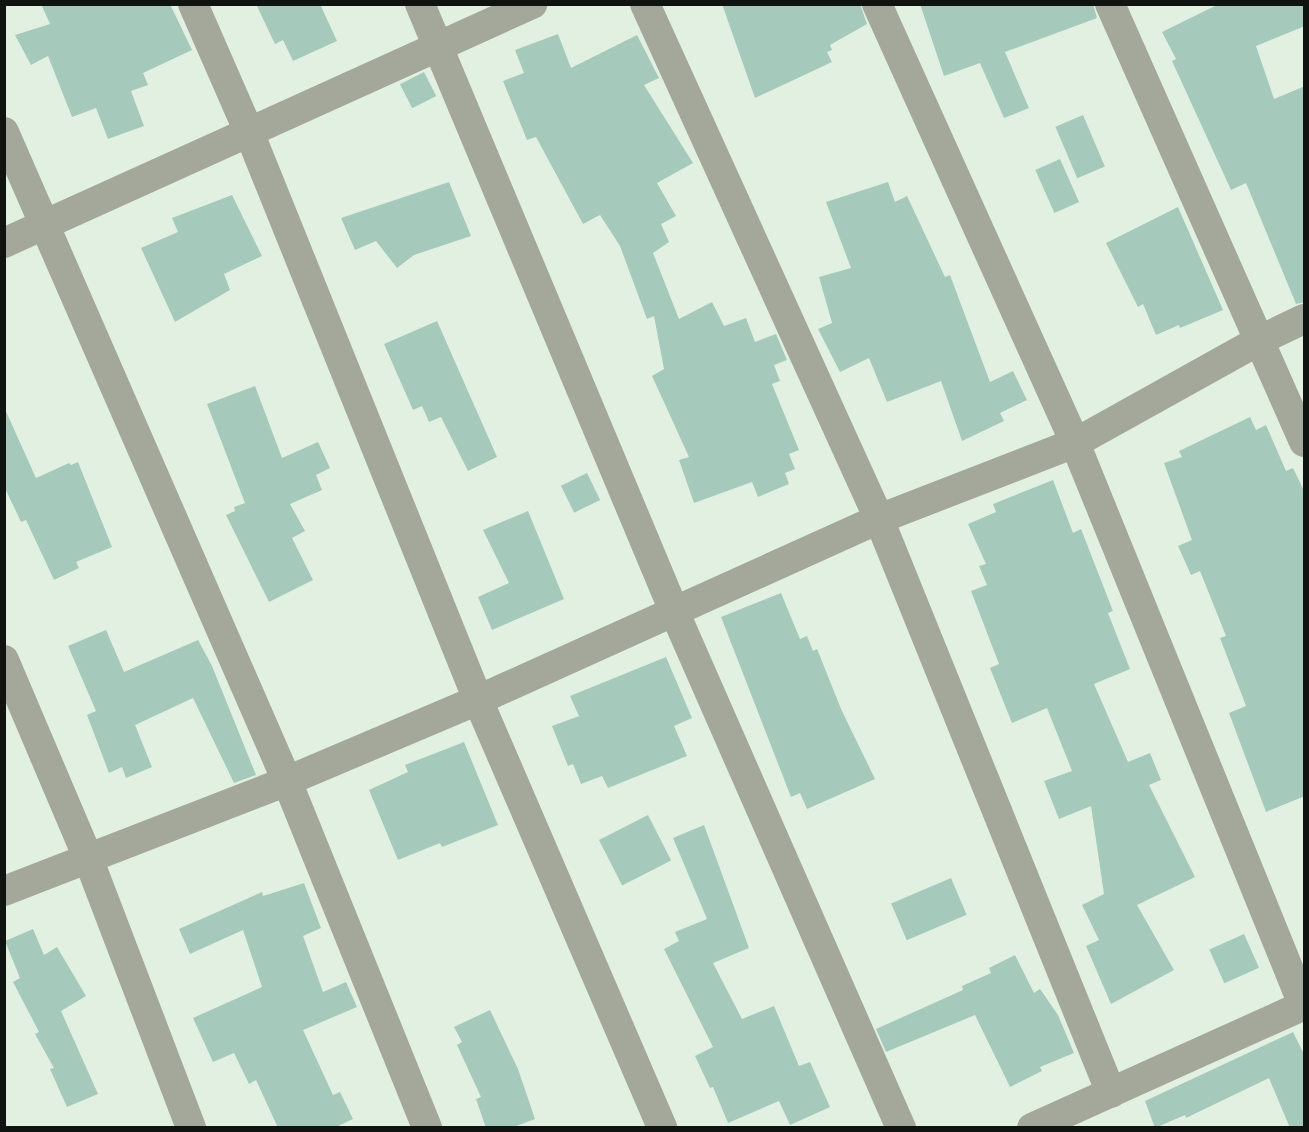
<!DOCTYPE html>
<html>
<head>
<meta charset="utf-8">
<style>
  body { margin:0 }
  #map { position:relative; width:1309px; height:1132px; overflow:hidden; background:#e2f0e2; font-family:Manrope,sans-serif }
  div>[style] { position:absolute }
  .building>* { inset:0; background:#a5cabc; transform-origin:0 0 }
  .street>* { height:30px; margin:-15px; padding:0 15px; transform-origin:15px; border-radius:15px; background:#a4a89b }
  span { translate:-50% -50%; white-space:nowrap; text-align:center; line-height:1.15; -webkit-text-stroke:4.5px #effdf0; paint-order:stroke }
  .frame { position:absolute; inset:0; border:6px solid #101410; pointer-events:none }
</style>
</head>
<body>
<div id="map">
  <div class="building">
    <i style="clip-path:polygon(41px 4px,170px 4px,192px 50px,143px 73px,148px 85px,131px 91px,144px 126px,108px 139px,96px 108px,72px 117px,48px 56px,31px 65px,15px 35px,50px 24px)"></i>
    <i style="clip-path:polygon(256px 4px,320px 4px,337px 41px,293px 61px,283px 40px,275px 44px)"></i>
    <i style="clip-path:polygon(722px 4px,860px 4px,867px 24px,830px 45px,832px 50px,827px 52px,832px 62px,755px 98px)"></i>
    <i style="clip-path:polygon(920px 4px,1093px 4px,1097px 18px,1005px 52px,1029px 108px,1004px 118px,980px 63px,944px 76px)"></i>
    <i style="clip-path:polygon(1219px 4px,1305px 4px,1305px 26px,1256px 46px,1274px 99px,1305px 86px,1305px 302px,1296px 304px,1246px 183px,1231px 190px,1172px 61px,1176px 59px,1162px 32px)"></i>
    <i style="clip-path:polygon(558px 34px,571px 68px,637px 35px,659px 78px,644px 85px,693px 163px,657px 183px,676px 216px,661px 224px,669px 242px,653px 253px,679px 319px,712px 302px,724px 326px,746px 318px,755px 342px,776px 334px,787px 360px,774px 365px,780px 381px,772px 384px,799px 450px,789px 454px,795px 469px,785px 473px,789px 484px,758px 497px,752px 482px,694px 503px,679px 460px,689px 457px,652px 376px,664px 369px,654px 316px,647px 319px,620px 246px,600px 215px,583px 224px,536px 137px,527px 140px,503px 81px,524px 73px,515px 50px)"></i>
    <i style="left:424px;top:72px;width:27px;height:27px;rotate:63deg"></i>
    <i style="left:1083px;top:115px;width:56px;height:30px;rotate:67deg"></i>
    <i style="left:1060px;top:159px;width:47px;height:27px;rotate:66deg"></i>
    <i style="clip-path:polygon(449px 182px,471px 236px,414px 255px,397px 268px,376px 241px,355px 250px,341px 218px)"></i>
    <i style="clip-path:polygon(888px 182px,895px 202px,907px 196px,945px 277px,950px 275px,990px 382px,1013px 371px,1027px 400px,1000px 413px,1004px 421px,962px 441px,941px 381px,887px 402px,869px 358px,840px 372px,818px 329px,832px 323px,819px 277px,851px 268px,826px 202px)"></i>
    <i style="clip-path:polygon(232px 195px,262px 256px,224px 274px,230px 290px,175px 322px,141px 248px,178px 232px,172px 218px)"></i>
    <i style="clip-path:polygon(1178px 207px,1223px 310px,1180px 328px,1179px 325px,1156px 335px,1143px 304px,1138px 307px,1106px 243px)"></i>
    <i style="clip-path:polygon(437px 321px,497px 457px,468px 471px,441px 417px,429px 422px,422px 406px,413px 410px,384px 344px)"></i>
    <i style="clip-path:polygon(255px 386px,282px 458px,318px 442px,330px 468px,316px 475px,322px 490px,290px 504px,305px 531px,292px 538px,313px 580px,269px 602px,226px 515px,235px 511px,234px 507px,245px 503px,207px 404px)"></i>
    <i style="clip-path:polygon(4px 407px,36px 478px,69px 463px,71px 465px,78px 462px,112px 547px,76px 562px,79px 568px,54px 580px,26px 520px,21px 522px,4px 486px)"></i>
    <i style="clip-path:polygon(1250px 417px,1256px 430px,1266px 425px,1286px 471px,1293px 468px,1305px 493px,1305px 796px,1266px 812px,1229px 713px,1246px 706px,1220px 638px,1226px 636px,1200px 571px,1191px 575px,1178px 546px,1192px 540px,1164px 463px,1182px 457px,1179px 451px)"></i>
    <i style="left:587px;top:473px;width:30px;height:29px;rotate:64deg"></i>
    <i style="clip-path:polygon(1053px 480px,1073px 533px,1081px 529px,1113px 611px,1108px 613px,1130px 669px,1094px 684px,1128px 762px,1150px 753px,1161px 780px,1149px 785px,1195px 877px,1137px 905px,1174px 970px,1111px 1004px,1086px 946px,1099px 940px,1082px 905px,1104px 894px,1091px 806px,1059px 819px,1044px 781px,1072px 771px,1047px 708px,1012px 723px,990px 668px,999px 664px,971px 591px,987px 585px,979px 566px,986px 564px,968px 524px,996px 512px,993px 504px)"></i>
    <i style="clip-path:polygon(528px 511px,564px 599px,492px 630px,478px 597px,509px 583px,483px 530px)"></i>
    <i style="clip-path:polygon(781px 593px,800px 639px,807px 636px,813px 651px,817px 649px,841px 709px,875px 779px,807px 809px,800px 793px,791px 797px,721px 617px)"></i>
    <i style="clip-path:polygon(106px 630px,124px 672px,198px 640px,212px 666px,256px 775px,234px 783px,193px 698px,135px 725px,152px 767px,126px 778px,122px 767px,109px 773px,87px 715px,96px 711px,68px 646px)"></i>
    <i style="clip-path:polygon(666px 657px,692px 718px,674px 726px,687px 756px,608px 788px,602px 776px,581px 784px,573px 764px,568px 766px,552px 726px,579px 716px,570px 696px)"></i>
    <i style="clip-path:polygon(464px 742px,498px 825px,442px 847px,440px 843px,398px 860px,369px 790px,408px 772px,405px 765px)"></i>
    <i style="left:648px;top:815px;width:51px;height:55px;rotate:63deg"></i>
    <i style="clip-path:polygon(704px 825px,749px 948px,713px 963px,742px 1019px,774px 1006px,799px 1066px,810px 1062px,830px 1107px,790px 1125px,779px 1101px,728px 1123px,713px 1087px,710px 1088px,695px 1056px,713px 1047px,664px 949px,679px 941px,675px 932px,707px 919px,673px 838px)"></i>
    <i style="left:951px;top:878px;width:40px;height:65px;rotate:67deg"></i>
    <i style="clip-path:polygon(304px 883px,321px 928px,303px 936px,323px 992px,346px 982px,357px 1007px,303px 1030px,333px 1095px,340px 1092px,353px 1119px,334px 1128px,278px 1128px,256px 1080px,249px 1084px,234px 1053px,213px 1062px,193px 1018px,262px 987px,243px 930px,190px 954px,179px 929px,262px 892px,263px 896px)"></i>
    <i style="clip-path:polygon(33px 929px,44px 955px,57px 947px,86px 996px,61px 1011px,98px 1094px,67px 1107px,50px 1069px,54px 1068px,35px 1034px,39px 1032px,13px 982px,20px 978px,5px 941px)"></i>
    <i style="left:1244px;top:934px;width:37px;height:38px;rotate:66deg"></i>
    <i style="clip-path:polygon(1015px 955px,1034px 993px,1040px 989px,1058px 1015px,1074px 1053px,1040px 1067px,1042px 1071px,1010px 1087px,975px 1015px,886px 1052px,876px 1029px,963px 990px,962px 986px,991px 973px,989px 968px)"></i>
    <i style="clip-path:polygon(490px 1010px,518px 1069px,535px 1119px,511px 1128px,486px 1128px,476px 1099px,481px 1097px,457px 1045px,462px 1042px,454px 1027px)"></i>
    <i style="clip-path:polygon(1293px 1032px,1305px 1056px,1305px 1128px,1290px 1128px,1269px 1078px,1186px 1118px,1185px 1115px,1155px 1128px,1145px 1101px)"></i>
  </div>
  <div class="street">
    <i style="left:193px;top:4px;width:140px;rotate:66.4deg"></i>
    <i style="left:249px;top:132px;width:612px;rotate:68.04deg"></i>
    <i style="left:478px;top:700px;width:466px;rotate:66.7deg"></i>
    <i style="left:420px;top:4px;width:658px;rotate:67.29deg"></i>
    <i style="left:674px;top:611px;width:565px;rotate:66.3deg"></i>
    <i style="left:645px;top:4px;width:566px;rotate:65.56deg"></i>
    <i style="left:879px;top:519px;width:619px;rotate:67.99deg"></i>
    <i style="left:877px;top:4px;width:482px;rotate:65.7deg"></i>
    <i style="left:1075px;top:443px;width:609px;rotate:67.9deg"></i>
    <i style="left:1110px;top:4px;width:479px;rotate:66.1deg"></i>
    <i style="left:4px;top:132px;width:708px;rotate:66.44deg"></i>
    <i style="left:287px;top:781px;width:374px;rotate:68deg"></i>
    <i style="left:4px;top:243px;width:580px;rotate:-24.35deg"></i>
    <i style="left:4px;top:660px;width:215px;rotate:67deg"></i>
    <i style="left:88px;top:858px;width:289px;rotate:69.1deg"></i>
    <i style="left:4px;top:891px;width:304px;rotate:-21.2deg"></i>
    <i style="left:287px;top:781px;width:207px;rotate:-23deg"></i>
    <i style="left:478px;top:700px;width:440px;rotate:-24.3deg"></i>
    <i style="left:879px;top:519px;width:210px;rotate:-21.2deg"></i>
    <i style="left:1075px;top:443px;width:212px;rotate:-29.1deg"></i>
    <i style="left:1260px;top:340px;width:49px;rotate:-25.5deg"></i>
    <i style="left:1032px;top:1128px;width:299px;rotate:-24.3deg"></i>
  </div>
  <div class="frame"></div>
</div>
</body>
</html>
